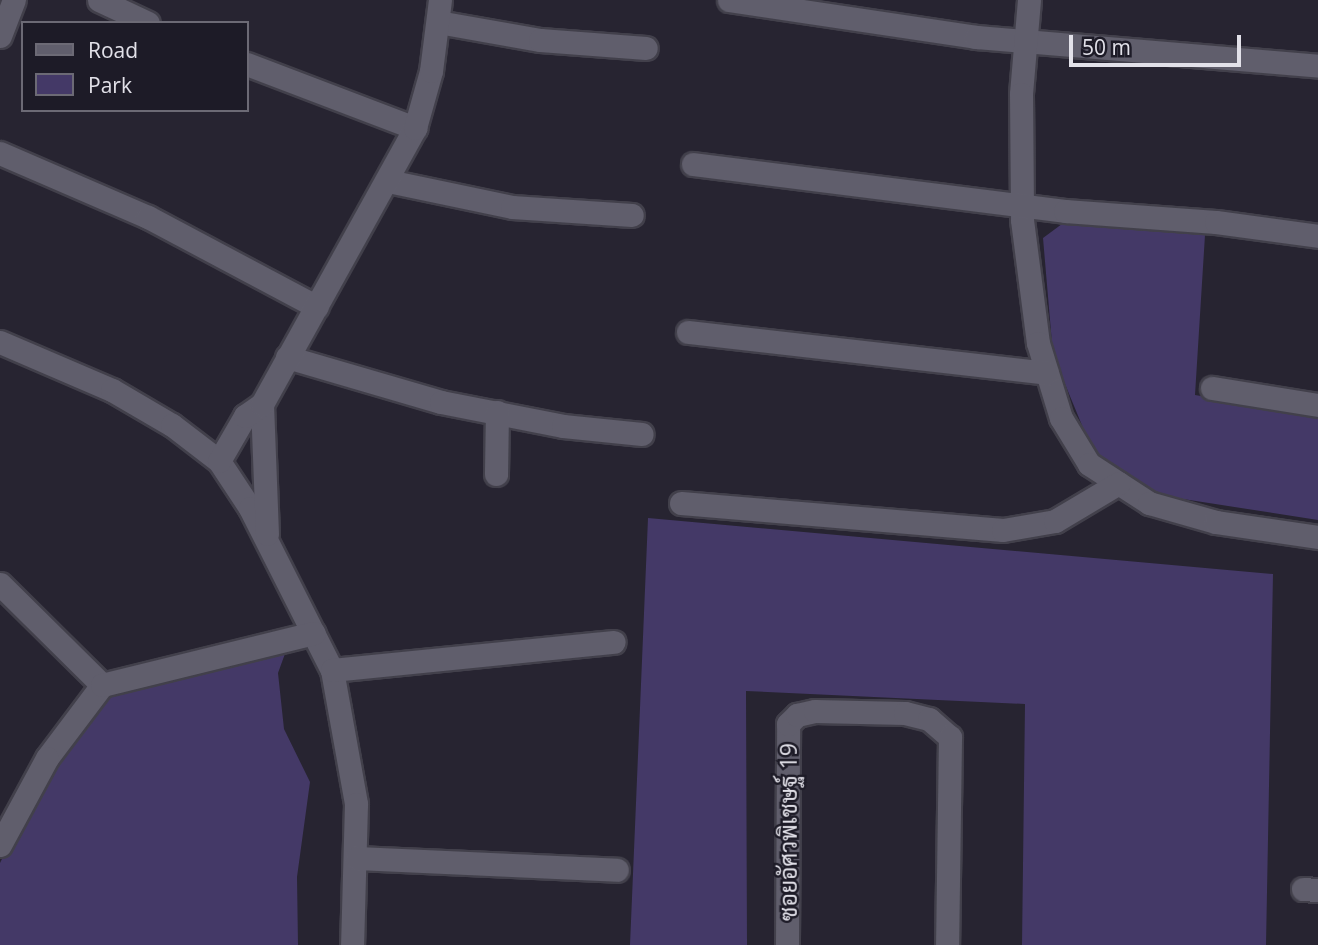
<!DOCTYPE html>
<html>
<head>
<meta charset="utf-8">
<style>
  body { margin:0 }
  #map { position:relative; width:1318px; height:945px; overflow:hidden; background:#272431; font-family:"Open Sans",Sarabun,sans-serif }
  div>[style] { position:absolute }
  .green>* { inset:0; background:#443967 }
  .roads { filter:drop-shadow(2px 0 #42404b) drop-shadow(-2px 0 #42404b) drop-shadow(0 2px #42404b) drop-shadow(0 -2px #42404b) }
  .street>* { height:23px; margin:-11.5px; padding:0 11.5px; transform-origin:11.5px; border-radius:11.5px; background:#605e6c }
  span { translate:-50% -50%; white-space:nowrap; text-align:center; line-height:1.15; -webkit-text-stroke:5px #1d1b27; paint-order:stroke }
  .street-label { font-size:23px; color:#e2e1e9 }
  .legend { position:absolute; left:21px; top:21px; width:228px; height:91px; box-sizing:border-box; background:#1d1b27; border:2px solid #6c6a75; margin:0; padding:9px 12px; list-style:none; font-size:21px; color:#e2e1e9 }
  .legend li { display:flex; align-items:center; gap:14px; height:35px }
  .legend b { width:35px; border:2px solid #6c6a75 }
  .scale { position:absolute; left:1069px; top:35px; width:172px; height:32px; box-sizing:border-box; border:4px solid #e2e1e9; border-top:0; padding-left:9px; font-size:21px; line-height:24px; white-space:nowrap; color:#e2e1e9; -webkit-text-stroke:5px #1d1b27; paint-order:stroke }
</style>
</head>
<body>
<div id="map">
  <div class="green">
    <i style="clip-path:polygon(1066px 221px,1205px 235px,1195px 395px,1318px 416px,1318px 520px,1151px 494px,1093px 452px,1053px 355px,1043px 238px)"></i>
    <i style="clip-path:polygon(648px 518px,1273px 574px,1266px 945px,1022px 945px,1025px 704px,746px 691px,747px 945px,630px 945px)"></i>
    <i style="clip-path:polygon(286px 651px,278px 673px,284px 729px,310px 782px,297px 877px,298px 945px,0 945px,0 863px,88px 684px)"></i>
  </div>
  <div class="roads">
    <div class="street">
      <i style="left:99px;top:0;width:54px;rotate:25.1deg"></i>
      <i style="left:729px;top:0;width:250px;rotate:8.5deg"></i>
      <i style="left:976px;top:37px;width:343px;rotate:4.8deg"></i>
      <i style="left:1029px;top:0;width:94px;rotate:94.9deg"></i>
      <i style="left:1021px;top:94px;width:126px;rotate:89.5deg"></i>
      <i style="left:1022px;top:220px;width:124px;rotate:82.6deg"></i>
      <i style="left:1038px;top:343px;width:78px;rotate:73deg"></i>
      <i style="left:1061px;top:418px;width:54px;rotate:58.7deg"></i>
      <i style="left:1089px;top:464px;width:72px;rotate:33deg"></i>
      <i style="left:1149px;top:503px;width:70px;rotate:15.8deg"></i>
      <i style="left:1216px;top:522px;width:103px;rotate:8.4deg"></i>
      <i style="left:438px;top:22px;width:104px;rotate:10deg"></i>
      <i style="left:540px;top:40px;width:106px;rotate:4.3deg"></i>
      <i style="left:0;top:36px;width:39px;rotate:-69deg"></i>
      <i style="left:247px;top:64px;width:180px;rotate:20.9deg"></i>
      <i style="left:0;top:153px;width:161px;rotate:23.4deg"></i>
      <i style="left:148px;top:217px;width:191px;rotate:28deg"></i>
      <i style="left:693px;top:164px;width:375px;rotate:7.2deg"></i>
      <i style="left:1065px;top:211px;width:151px;rotate:4.2deg"></i>
      <i style="left:1216px;top:222px;width:103px;rotate:7.8deg"></i>
      <i style="left:388px;top:181px;width:127px;rotate:11.8deg"></i>
      <i style="left:512px;top:207px;width:120px;rotate:3.8deg"></i>
      <i style="left:688px;top:332px;width:361px;rotate:6.5deg"></i>
      <i style="left:0;top:342px;width:122px;rotate:23.2deg"></i>
      <i style="left:112px;top:390px;width:69px;rotate:30.3deg"></i>
      <i style="left:172px;top:425px;width:59px;rotate:37.5deg"></i>
      <i style="left:219px;top:461px;width:56px;rotate:56.6deg"></i>
      <i style="left:250px;top:508px;width:182px;rotate:63.2deg"></i>
      <i style="left:332px;top:670px;width:136px;rotate:79.8deg"></i>
      <i style="left:356px;top:804px;width:141px;rotate:91.6deg"></i>
      <i style="left:287px;top:357px;width:160px;rotate:16.3deg"></i>
      <i style="left:441px;top:402px;width:124px;rotate:11.1deg"></i>
      <i style="left:563px;top:426px;width:79px;rotate:5.8deg"></i>
      <i style="left:1212px;top:388px;width:107px;rotate:9.1deg"></i>
      <i style="left:262px;top:404px;width:130px;rotate:87.8deg"></i>
      <i style="left:219px;top:461px;width:52px;rotate:-60deg"></i>
      <i style="left:245px;top:416px;width:21px;rotate:-35deg"></i>
      <i style="left:262px;top:404px;width:316px;rotate:-61deg"></i>
      <i style="left:415px;top:128px;width:59px;rotate:-74.3deg"></i>
      <i style="left:431px;top:71px;width:72px;rotate:-82.8deg"></i>
      <i style="left:496px;top:474px;width:62px;rotate:-89.1deg"></i>
      <i style="left:681px;top:503px;width:323px;rotate:4.8deg"></i>
      <i style="left:1003px;top:530px;width:53px;rotate:-9.8deg"></i>
      <i style="left:1055px;top:521px;width:74px;rotate:-30.7deg"></i>
      <i style="left:0;top:584px;width:144px;rotate:44.7deg"></i>
      <i style="left:102px;top:685px;width:91px;rotate:127deg"></i>
      <i style="left:47px;top:758px;width:99px;rotate:118.4deg"></i>
      <i style="left:332px;top:670px;width:283px;rotate:-5.7deg"></i>
      <i style="left:102px;top:685px;width:218px;rotate:-13.8deg"></i>
      <i style="left:357px;top:858px;width:260px;rotate:2.6deg"></i>
      <i style="left:1303px;top:889px;width:15px;rotate:4deg"></i>
      <i style="left:787px;top:945px;width:221px;rotate:-89.7deg"></i>
      <i style="left:788px;top:724px;width:13px;rotate:-45deg"></i>
      <i style="left:797px;top:715px;width:18px;rotate:-13deg"></i>
      <i style="left:815px;top:711px;width:90px;rotate:1.3deg"></i>
      <i style="left:905px;top:713px;width:25px;rotate:14deg"></i>
      <i style="left:929px;top:719px;width:28px;rotate:41deg"></i>
      <i style="left:950px;top:737px;width:208px;rotate:90.8deg"></i>
    </div>
  </div>
  <div class="street-label">
    <span style="left:788px;top:832px;rotate:-90deg">ซอยอัศวพิเชษฐ์ 19</span>
  </div>
  <ul class="legend">
  <li><b style="height:9px;background:#605e6c"></b>Road</li>
  <li><b style="height:19px;background:#443967"></b>Park</li>
  </ul>
  <div class="scale">50 m</div>
</div>
</body>
</html>
